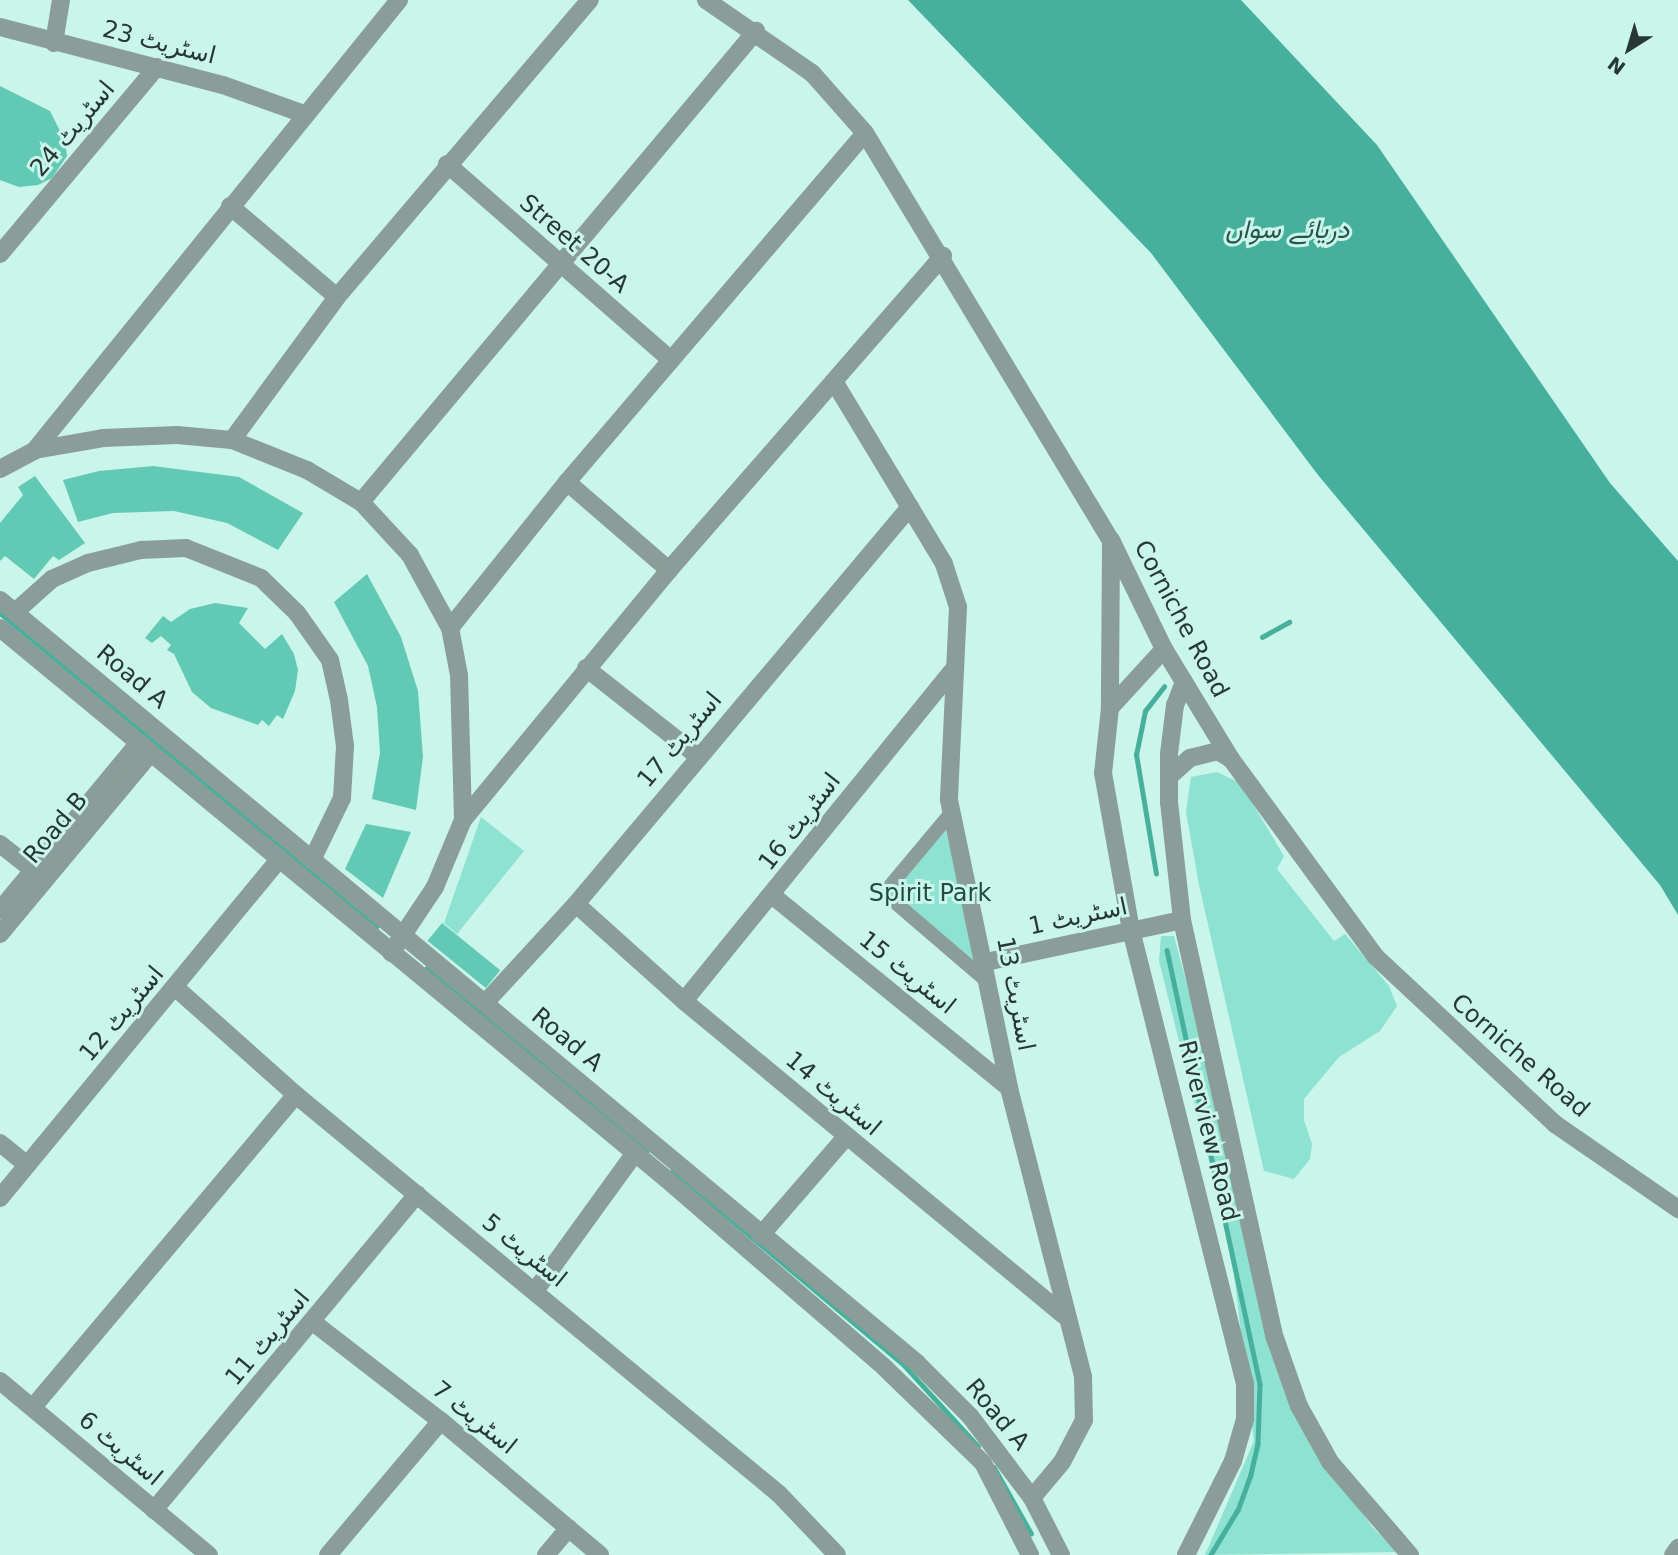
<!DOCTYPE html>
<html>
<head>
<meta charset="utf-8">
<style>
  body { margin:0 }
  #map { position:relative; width:1678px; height:1555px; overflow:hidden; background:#caf5eb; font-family:"DejaVu Sans",Vazirmatn,sans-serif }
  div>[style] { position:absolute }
  .green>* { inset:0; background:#8de2d1 }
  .water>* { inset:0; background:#47b09d }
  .stream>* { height:4.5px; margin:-2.25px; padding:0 2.25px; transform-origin:2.25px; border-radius:2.25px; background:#47b09d }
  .building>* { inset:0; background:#62c9b5; transform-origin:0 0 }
  .pedestrian>* { height:14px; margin:-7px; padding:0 7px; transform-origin:7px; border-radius:7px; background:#8b9d98 }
  .minor>* { height:18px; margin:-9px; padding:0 9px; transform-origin:9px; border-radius:9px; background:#8b9d98 }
  .tertiary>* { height:18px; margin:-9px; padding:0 9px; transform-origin:9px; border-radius:9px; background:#8b9d98 }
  span { translate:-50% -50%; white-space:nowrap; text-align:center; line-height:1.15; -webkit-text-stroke:6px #caf5eb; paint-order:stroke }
  .street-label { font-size:24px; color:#273834 }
  .park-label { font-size:24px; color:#1f4d44 }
  .water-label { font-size:26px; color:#27544b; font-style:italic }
  .north { position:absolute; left:1594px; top:14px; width:70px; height:70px; -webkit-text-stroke:5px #caf5eb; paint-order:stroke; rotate:217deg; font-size:19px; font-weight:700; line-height:28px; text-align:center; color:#273834 }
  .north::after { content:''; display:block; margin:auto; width:24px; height:32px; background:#273834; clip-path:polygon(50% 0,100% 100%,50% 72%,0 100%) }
</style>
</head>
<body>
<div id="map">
  <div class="green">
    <i style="clip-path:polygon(1217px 772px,1240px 783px,1284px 856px,1277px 869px,1334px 941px,1345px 934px,1389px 986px,1397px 1006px,1380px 1031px,1339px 1057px,1304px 1099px,1304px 1120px,1312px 1144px,1310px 1159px,1294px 1179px,1264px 1171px,1199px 885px,1186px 812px,1191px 777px)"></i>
    <i style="clip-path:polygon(481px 817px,524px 851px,457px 934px,444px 923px)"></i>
    <i style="clip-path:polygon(944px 825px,986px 980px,887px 897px)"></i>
    <i style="clip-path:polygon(1161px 936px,1174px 936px,1307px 1435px,1373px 1528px,1398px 1552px,1205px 1555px,1254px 1441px,1231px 1249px,1159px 961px)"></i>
  </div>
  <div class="water">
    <i style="clip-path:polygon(908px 0,1241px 0,1377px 145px,1610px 483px,1678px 561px,1678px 915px,1660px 885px,1318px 475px,1151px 253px)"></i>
  </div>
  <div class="stream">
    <i style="left:0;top:613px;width:490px;rotate:39.7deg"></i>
    <i style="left:1262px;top:637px;width:31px;rotate:-29deg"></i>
    <i style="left:1156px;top:874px;width:121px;rotate:-99.5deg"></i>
    <i style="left:1136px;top:755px;width:45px;rotate:-78.4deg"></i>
    <i style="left:1145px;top:711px;width:31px;rotate:-52deg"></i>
    <i style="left:1167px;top:950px;width:444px;rotate:77.9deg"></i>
    <i style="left:1260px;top:1384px;width:60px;rotate:91.9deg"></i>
    <i style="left:1258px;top:1444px;width:32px;rotate:103deg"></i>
    <i style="left:1251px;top:1475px;width:37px;rotate:110deg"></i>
    <i style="left:1238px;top:1510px;width:52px;rotate:121deg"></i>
    <i style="left:427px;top:968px;width:286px;rotate:39.5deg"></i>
    <i style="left:673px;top:1171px;width:302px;rotate:40deg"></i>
    <i style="left:904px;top:1365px;width:110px;rotate:47.6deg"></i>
    <i style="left:994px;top:1467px;width:76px;rotate:60.7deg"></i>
  </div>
  <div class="building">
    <i style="clip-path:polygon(0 86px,50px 111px,65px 141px,67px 156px,52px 178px,38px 185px,19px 187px,0 180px)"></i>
    <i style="clip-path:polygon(153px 466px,239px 477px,303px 513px,278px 550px,227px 523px,174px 511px,113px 513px,78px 522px,63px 480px,99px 471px)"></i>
    <i style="clip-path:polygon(35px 476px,85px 543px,59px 560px,53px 556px,34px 579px,5px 556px,0 561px,0 523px,23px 495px,18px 487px)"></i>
    <i style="clip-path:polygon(367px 574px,401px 637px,418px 691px,423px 757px,416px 810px,372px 799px,380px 753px,377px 707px,368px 666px,334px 602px)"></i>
    <i style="clip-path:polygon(215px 603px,248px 608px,239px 623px,265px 649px,282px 634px,294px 654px,298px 670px,295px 691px,283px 719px,277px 715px,269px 726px,262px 720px,258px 725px,211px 708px,192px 692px,174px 654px,167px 650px,171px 645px,161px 636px,152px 643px,145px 638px,163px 616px,171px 622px,190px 609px)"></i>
    <i style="clip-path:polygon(366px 824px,411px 832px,383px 898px,345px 869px)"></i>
    <i style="left:442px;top:923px;width:75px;height:23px;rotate:39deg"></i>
  </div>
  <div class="pedestrian">
    <i style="left:951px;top:813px;width:104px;rotate:129.9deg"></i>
    <i style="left:884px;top:893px;width:137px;rotate:40.6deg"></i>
  </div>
  <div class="minor">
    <i style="left:0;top:27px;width:230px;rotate:14.6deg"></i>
    <i style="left:223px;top:85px;width:86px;rotate:19.7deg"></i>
    <i style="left:54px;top:43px;width:44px;rotate:-80.8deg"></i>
    <i style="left:447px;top:164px;width:296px;rotate:41.2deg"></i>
    <i style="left:230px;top:206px;width:140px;rotate:40.4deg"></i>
    <i style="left:0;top:254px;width:244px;rotate:-50deg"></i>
    <i style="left:835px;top:383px;width:211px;rotate:58.9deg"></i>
    <i style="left:944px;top:564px;width:45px;rotate:72deg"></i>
    <i style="left:958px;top:607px;width:193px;rotate:92.7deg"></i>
    <i style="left:949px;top:800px;width:294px;rotate:78.2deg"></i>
    <i style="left:1009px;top:1088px;width:298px;rotate:75.6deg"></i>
    <i style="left:1083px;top:1377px;width:43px;rotate:88.7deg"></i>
    <i style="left:1084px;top:1420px;width:47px;rotate:117.6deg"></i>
    <i style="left:1062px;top:1462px;width:47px;rotate:129.8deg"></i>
    <i style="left:232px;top:440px;width:177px;rotate:-53.7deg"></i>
    <i style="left:337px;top:297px;width:390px;rotate:-49.6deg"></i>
    <i style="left:35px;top:450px;width:579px;rotate:-51.03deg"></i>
    <i style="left:0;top:469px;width:40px;rotate:-28deg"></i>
    <i style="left:35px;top:450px;width:69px;rotate:-10deg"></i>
    <i style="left:103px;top:438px;width:74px;rotate:-2.3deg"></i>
    <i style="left:177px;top:435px;width:55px;rotate:5.2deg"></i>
    <i style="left:232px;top:440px;width:81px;rotate:21.8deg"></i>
    <i style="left:307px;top:470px;width:63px;rotate:30.7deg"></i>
    <i style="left:361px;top:502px;width:72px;rotate:47.2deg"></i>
    <i style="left:410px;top:555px;width:83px;rotate:61.3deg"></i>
    <i style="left:450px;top:628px;width:48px;rotate:79.2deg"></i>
    <i style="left:459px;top:675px;width:145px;rotate:88.4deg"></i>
    <i style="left:463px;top:820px;width:73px;rotate:112.7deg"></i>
    <i style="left:435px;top:887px;width:79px;rotate:123.7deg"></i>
    <i style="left:567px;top:482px;width:135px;rotate:40.8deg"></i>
    <i style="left:361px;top:502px;width:615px;rotate:-50.02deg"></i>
    <i style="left:15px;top:612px;width:50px;rotate:-41.7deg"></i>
    <i style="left:52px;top:579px;width:39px;rotate:-24deg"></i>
    <i style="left:88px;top:563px;width:55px;rotate:-13.8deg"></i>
    <i style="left:141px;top:550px;width:45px;rotate:-2.5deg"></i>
    <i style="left:186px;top:548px;width:81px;rotate:21.8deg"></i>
    <i style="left:261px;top:578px;width:50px;rotate:44.2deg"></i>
    <i style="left:297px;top:613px;width:57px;rotate:54.9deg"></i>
    <i style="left:330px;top:660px;width:41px;rotate:77.3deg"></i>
    <i style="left:339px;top:700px;width:46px;rotate:82.6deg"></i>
    <i style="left:345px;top:746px;width:52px;rotate:93.3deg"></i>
    <i style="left:342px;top:798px;width:69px;rotate:115.8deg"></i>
    <i style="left:450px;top:628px;width:187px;rotate:-51.3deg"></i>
    <i style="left:567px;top:482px;width:459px;rotate:-49.5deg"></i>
    <i style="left:586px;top:668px;width:142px;rotate:38.2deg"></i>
    <i style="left:463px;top:820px;width:324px;rotate:-50.5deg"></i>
    <i style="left:669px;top:570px;width:417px;rotate:-48.9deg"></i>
    <i style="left:0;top:844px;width:42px;rotate:38.2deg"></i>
    <i style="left:773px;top:896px;width:304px;rotate:39.1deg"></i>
    <i style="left:576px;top:904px;width:145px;rotate:41.9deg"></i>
    <i style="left:684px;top:1001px;width:493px;rotate:39.6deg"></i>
    <i style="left:0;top:910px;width:216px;rotate:-50.3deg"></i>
    <i style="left:0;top:934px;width:234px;rotate:-50.2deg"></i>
    <i style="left:986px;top:962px;width:200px;rotate:-12.1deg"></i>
    <i style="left:176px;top:988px;width:161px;rotate:41.7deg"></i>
    <i style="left:296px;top:1095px;width:626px;rotate:39.56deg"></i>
    <i style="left:779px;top:1494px;width:84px;rotate:46.4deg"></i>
    <i style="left:684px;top:1001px;width:425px;rotate:-50.9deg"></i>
    <i style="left:485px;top:1003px;width:134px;rotate:-47.4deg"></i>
    <i style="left:576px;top:904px;width:519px;rotate:-49.93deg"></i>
    <i style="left:0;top:1143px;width:35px;rotate:39deg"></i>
    <i style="left:0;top:1198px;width:439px;rotate:-50.5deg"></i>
    <i style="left:761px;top:1235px;width:130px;rotate:-49.1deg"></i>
    <i style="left:535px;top:1291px;width:169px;rotate:-54.1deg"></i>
    <i style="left:314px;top:1323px;width:160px;rotate:37.7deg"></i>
    <i style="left:441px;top:1421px;width:208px;rotate:40.1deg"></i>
    <i style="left:0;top:1381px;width:272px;rotate:39.8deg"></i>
    <i style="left:33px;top:1407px;width:408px;rotate:-49.9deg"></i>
    <i style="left:154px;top:1510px;width:411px;rotate:-50.2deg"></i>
    <i style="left:328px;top:1555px;width:175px;rotate:-49.9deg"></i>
    <i style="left:546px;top:1555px;width:35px;rotate:-50deg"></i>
    <i style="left:1673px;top:1555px;width:9px;rotate:-54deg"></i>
  </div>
  <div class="tertiary">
    <i style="left:706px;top:0;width:129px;rotate:34.6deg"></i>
    <i style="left:812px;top:73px;width:80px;rotate:48.5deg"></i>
    <i style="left:865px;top:133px;width:476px;rotate:58.9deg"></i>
    <i style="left:1111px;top:540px;width:121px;rotate:64.1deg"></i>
    <i style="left:1164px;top:649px;width:129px;rotate:58.7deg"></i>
    <i style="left:1231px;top:759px;width:245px;rotate:53.8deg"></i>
    <i style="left:1376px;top:957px;width:245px;rotate:43deg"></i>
    <i style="left:1555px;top:1124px;width:150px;rotate:34.6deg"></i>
    <i style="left:1111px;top:545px;width:163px;rotate:90.4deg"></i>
    <i style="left:1110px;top:708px;width:65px;rotate:96.1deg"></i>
    <i style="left:1103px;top:773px;width:159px;rotate:79.9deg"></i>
    <i style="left:1131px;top:930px;width:468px;rotate:75.9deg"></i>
    <i style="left:1245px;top:1384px;width:35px;rotate:90deg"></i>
    <i style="left:1245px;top:1419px;width:44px;rotate:105.9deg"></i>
    <i style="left:1233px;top:1461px;width:105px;rotate:116.6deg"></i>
    <i style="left:0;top:600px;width:1193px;rotate:39.76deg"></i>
    <i style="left:917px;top:1363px;width:75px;rotate:45deg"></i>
    <i style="left:970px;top:1416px;width:103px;rotate:52.9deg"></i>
    <i style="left:1032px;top:1498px;width:64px;rotate:63deg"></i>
    <i style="left:0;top:628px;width:862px;rotate:39.58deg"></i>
    <i style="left:664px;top:1177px;width:292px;rotate:40.8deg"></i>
    <i style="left:885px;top:1368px;width:136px;rotate:44.1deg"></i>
    <i style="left:983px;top:1463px;width:103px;rotate:62.9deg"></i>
    <i style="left:1184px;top:682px;width:25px;rotate:111deg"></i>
    <i style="left:1175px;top:705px;width:49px;rotate:97deg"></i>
    <i style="left:1169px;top:754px;width:48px;rotate:90deg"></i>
    <i style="left:1169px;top:802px;width:119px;rotate:83.7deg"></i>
    <i style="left:1182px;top:920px;width:428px;rotate:77.5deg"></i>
    <i style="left:1275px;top:1338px;width:72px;rotate:70.6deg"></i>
    <i style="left:1299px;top:1406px;width:64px;rotate:61deg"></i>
    <i style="left:1330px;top:1462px;width:123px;rotate:49.3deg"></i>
    <i style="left:1110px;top:708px;width:80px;rotate:-47.5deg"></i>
    <i style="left:1172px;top:774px;width:24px;rotate:-42deg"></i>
    <i style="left:1190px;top:758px;width:29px;rotate:-14deg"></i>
    <i style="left:1218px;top:751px;width:15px;rotate:32deg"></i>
  </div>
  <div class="street-label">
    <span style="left:159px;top:43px;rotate:14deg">اسٹریٹ 23</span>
    <span style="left:73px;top:129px;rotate:-50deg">اسٹریٹ 24</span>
    <span style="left:574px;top:244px;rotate:41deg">Street 20-A</span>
    <span style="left:1181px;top:619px;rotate:62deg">Corniche Road</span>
    <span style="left:132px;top:677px;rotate:40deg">Road A</span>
    <span style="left:680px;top:740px;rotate:-50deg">اسٹریٹ 17</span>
    <span style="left:800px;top:822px;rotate:-52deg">اسٹریٹ 16</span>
    <span style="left:56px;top:828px;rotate:-50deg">Road B</span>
    <span style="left:1078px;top:917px;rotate:-12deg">اسٹریٹ 1</span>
    <span style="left:907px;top:973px;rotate:39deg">اسٹریٹ 15</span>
    <span style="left:1015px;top:994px;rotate:79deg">اسٹریٹ 13</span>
    <span style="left:122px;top:1014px;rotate:-50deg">اسٹریٹ 12</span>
    <span style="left:567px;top:1040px;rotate:40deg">Road A</span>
    <span style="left:1520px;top:1056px;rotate:41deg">Corniche Road</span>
    <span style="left:833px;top:1094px;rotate:40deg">اسٹریٹ 14</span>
    <span style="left:1208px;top:1131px;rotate:76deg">Riverview Road</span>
    <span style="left:524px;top:1251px;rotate:39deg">اسٹریٹ 5</span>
    <span style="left:268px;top:1338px;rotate:-50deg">اسٹریٹ 11</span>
    <span style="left:997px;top:1415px;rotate:50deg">Road A</span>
    <span style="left:474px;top:1418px;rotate:39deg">اسٹریٹ 7</span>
    <span style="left:120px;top:1449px;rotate:40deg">اسٹریٹ 6</span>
  </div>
  <div class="park-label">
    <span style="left:930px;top:894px">Spirit Park</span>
  </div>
  <div class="water-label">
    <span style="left:1287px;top:230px">دریائے سواں</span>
  </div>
  <div class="north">N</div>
</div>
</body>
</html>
